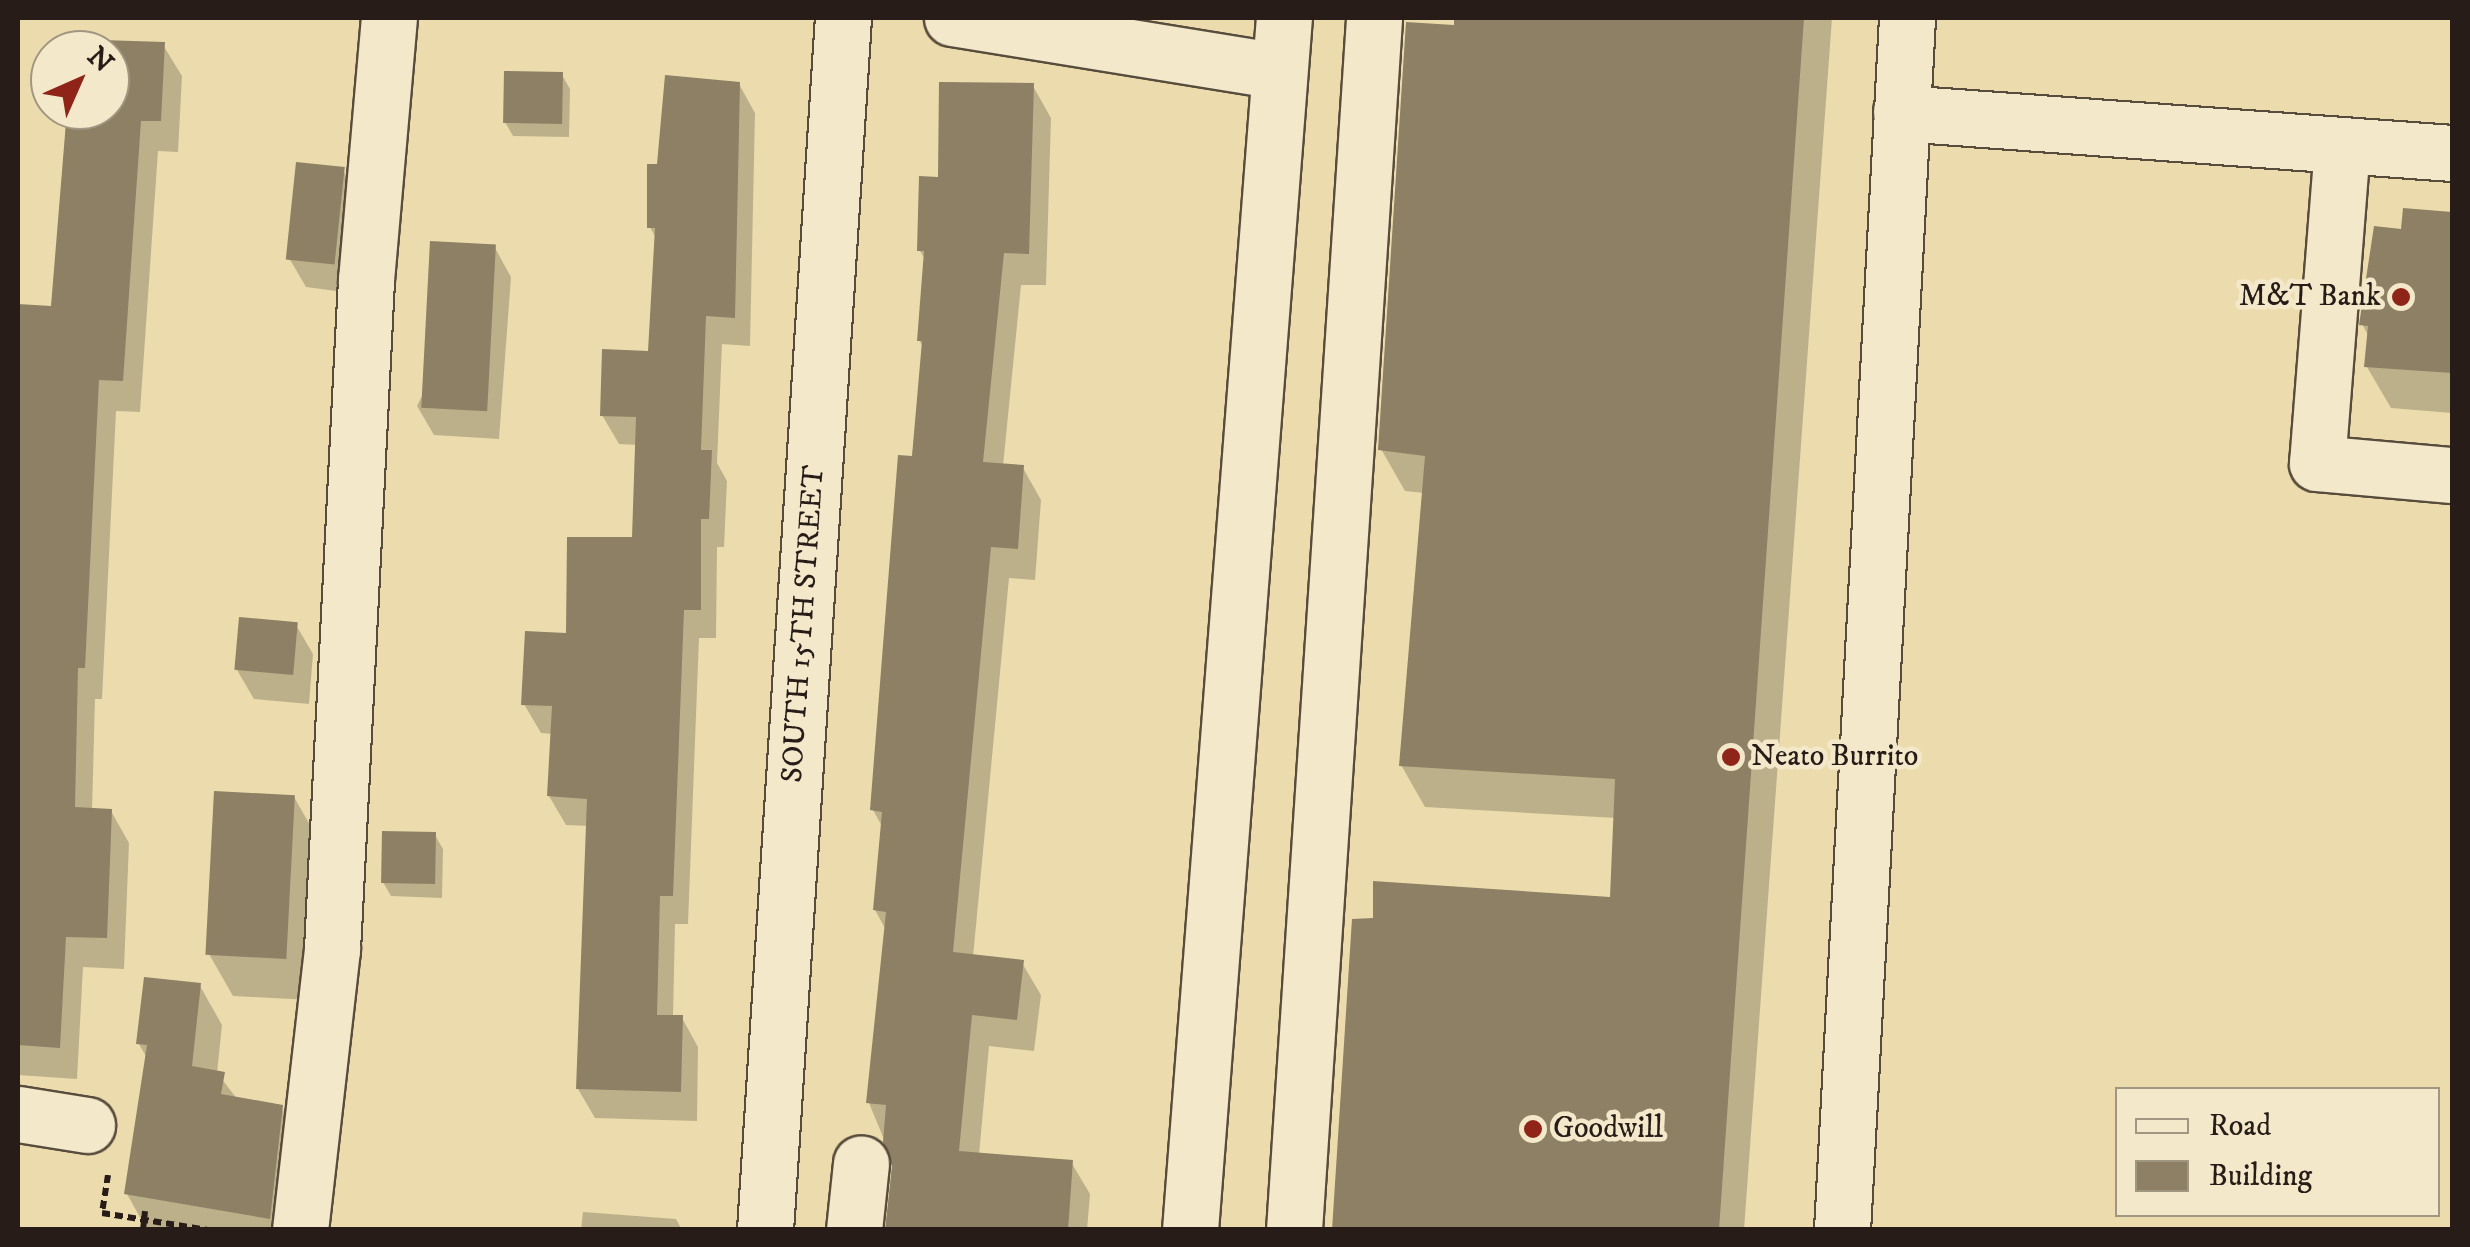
<!DOCTYPE html>
<html>
<head>
<meta charset="utf-8">
<style>
  body { margin:0 }
  #map { position:relative; width:2470px; height:1247px; overflow:hidden; background:#ecdcad; font-family:"IM FELL DW Pica",serif }
  div>[style] { position:absolute }
  .shadow>* { inset:0; background:#0003 }
  .building>* { inset:0; background:#8d8065; transform-origin:0 0 }
  .path>* { height:6px; margin-top:-3px; transform-origin:0; background:repeating-linear-gradient(90deg,#271c17 0 8px,transparent 0 13px) }
  .roads { filter:drop-shadow(2px 0 #584c3c) drop-shadow(-2px 0 #584c3c) drop-shadow(0 2px #584c3c) drop-shadow(0 -2px #584c3c) }
  .minor>* { height:55px; margin:-27.5px; padding:0 27.5px; transform-origin:27.5px; border-radius:27.5px; background:#f3e8ca }
  .dots>* { width:28px; height:28px; translate:-50% -50%; box-sizing:border-box; border:5px solid #f3e8ca; border-radius:50% }
  span { translate:-50% -50%; white-space:nowrap; text-align:center; line-height:1.15; -webkit-text-stroke:9px #f3e8ca; paint-order:stroke }
  .poi-label { font-size:30px; color:#271c17 }
  .right { translate:-100% -50%; text-align:right }
  .left { translate:0 -50%; text-align:left }
  .street-label { font-size:30px; color:#271c17 }
  .frame { position:absolute; inset:0; border:20px solid #271c17; pointer-events:none }
  .legend { position:absolute; left:2115px; top:1087px; width:325px; height:130px; box-sizing:border-box; background:#f3e8ca; border:2px solid #a19682; margin:0; padding:12px 18px; list-style:none; font-size:30px; color:#271c17 }
  .legend li { display:flex; align-items:center; gap:20px; height:50px }
  .legend b { width:50px; border:2px solid #a19682 }
  .north { position:absolute; left:30px; top:30px; width:100px; height:100px; box-sizing:border-box; background:#f3e8ca; border:2px solid #a19682; border-radius:50%; rotate:45deg; font-size:28px; font-weight:700; line-height:40px; text-align:center; color:#271c17 }
  .north::after { content:''; display:block; margin:auto; width:35px; height:45px; background:#8f2418; clip-path:polygon(50% 0,100% 100%,50% 72%,0 100%) }
</style>
</head>
<body>
<div id="map">
  <div class="shadow">
    <i style="clip-path:polygon(1457px 18px,1832px 18px,1744px 1230px,1334px 1230px,1613px 900px,1616px 818px,1425px 807px,1401px 765px,1425px 493px,1405px 491px,1381px 449px)"></i>
    <i style="clip-path:polygon(163px 45px,182px 76px,178px 152px,158px 151px,140px 412px,116px 411px,102px 699px,95px 699px,92px 811px,111px 811px,129px 843px,124px 969px,83px 967px,77px 1079px,18px 1075px,19px 307px,53px 308px,67px 110px,110px 110px,110px 50px,72px 50px)"></i>
    <i style="clip-path:polygon(562px 75px,570px 89px,569px 137px,513px 136px,505px 122px)"></i>
    <i style="clip-path:polygon(739px 84px,755px 113px,750px 346px,722px 344px,717px 463px,727px 481px,724px 547px,717px 547px,716px 638px,699px 638px,688px 924px,675px 924px,673px 1017px,682px 1018px,698px 1047px,697px 1121px,595px 1118px,578px 1089px,588px 826px,566px 825px,549px 796px,553px 734px,541px 733px,524px 704px,635px 540px,638px 445px,619px 444px,602px 415px,651px 354px,657px 240px,650px 227px,660px 167px)"></i>
    <i style="clip-path:polygon(1033px 86px,1051px 118px,1046px 285px,1021px 285px,1003px 466px,1023px 468px,1041px 500px,1035px 580px,1009px 578px,973px 957px,1022px 963px,1041px 995px,1034px 1051px,989px 1046px,979px 1155px,1071px 1162px,1090px 1194px,1087px 1230px,888px 1230px,895px 1166px,869px 1103px,886px 930px,875px 910px,883px 828px,873px 810px,924px 349px,919px 340px,926px 261px,920px 251px,941px 179px)"></i>
    <i style="clip-path:polygon(343px 170px,360px 199px,351px 293px,306px 287px,289px 258px)"></i>
    <i style="clip-path:polygon(2405px 210px,2452px 214px,2452px 413px,2391px 408px,2367px 367px,2369px 337px,2362px 324px,2403px 232px)"></i>
    <i style="clip-path:polygon(495px 248px,511px 277px,499px 439px,434px 435px,417px 406px)"></i>
    <i style="clip-path:polygon(296px 625px,313px 654px,309px 704px,254px 699px,237px 670px)"></i>
    <i style="clip-path:polygon(294px 797px,318px 839px,309px 1000px,233px 996px,209px 954px)"></i>
    <i style="clip-path:polygon(435px 835px,443px 849px,442px 898px,391px 896px,383px 882px)"></i>
    <i style="clip-path:polygon(200px 986px,222px 1025px,217px 1073px,238px 1100px,281px 1107px,304px 1147px,295px 1230px,147px 1230px,127px 1194px,148px 1060px,139px 1044px)"></i>
    <i style="clip-path:polygon(583px 1212px,676px 1219px,682px 1230px,581px 1230px)"></i>
  </div>
  <div class="building">
    <i style="clip-path:polygon(1454px 18px,1804px 18px,1719px 1230px,1332px 1230px,1352px 919px,1373px 918px,1373px 881px,1610px 897px,1615px 779px,1399px 766px,1425px 456px,1378px 450px,1406px 22px,1454px 25px)"></i>
    <i style="clip-path:polygon(70px 39px,165px 42px,161px 121px,141px 121px,123px 381px,99px 380px,85px 668px,78px 668px,75px 807px,112px 809px,107px 938px,66px 937px,60px 1048px,18px 1045px,18px 304px,51px 306px,67px 110px,110px 110px,110px 50px,70px 50px)"></i>
    <i style="left:504px;top:71px;width:59px;height:52px;rotate:1deg"></i>
    <i style="clip-path:polygon(665px 75px,740px 82px,735px 318px,706px 316px,701px 450px,712px 450px,709px 519px,701px 519px,701px 610px,684px 610px,673px 896px,660px 896px,657px 1015px,683px 1015px,681px 1092px,576px 1089px,587px 799px,547px 796px,552px 706px,521px 705px,525px 631px,566px 633px,567px 537px,632px 537px,636px 417px,600px 416px,602px 349px,648px 351px,655px 228px,647px 228px,647px 164px,657px 164px)"></i>
    <i style="clip-path:polygon(939px 82px,1034px 83px,1029px 254px,1004px 253px,983px 462px,1024px 465px,1018px 549px,991px 547px,953px 952px,1024px 960px,1017px 1020px,972px 1015px,959px 1151px,1073px 1160px,1068px 1230px,885px 1230px,892px 1166px,883px 1142px,886px 1105px,866px 1103px,886px 912px,873px 910px,882px 812px,870px 810px,898px 455px,912px 456px,922px 341px,917px 341px,924px 251px,917px 251px,919px 176px,938px 177px)"></i>
    <i style="left:296px;top:162px;width:49px;height:98px;rotate:6deg"></i>
    <i style="clip-path:polygon(2403px 208px,2452px 212px,2452px 373px,2364px 367px,2368px 326px,2359px 325px,2374px 226px,2401px 229px)"></i>
    <i style="left:430px;top:241px;width:66px;height:167px;rotate:3deg"></i>
    <i style="left:239px;top:617px;width:59px;height:53px;rotate:5deg"></i>
    <i style="left:214px;top:791px;width:81px;height:164px;rotate:3deg"></i>
    <i style="left:382px;top:831px;width:54px;height:52px;rotate:1deg"></i>
    <i style="clip-path:polygon(144px 977px,201px 983px,192px 1066px,225px 1072px,221px 1094px,283px 1105px,270px 1219px,124px 1194px,147px 1045px,136px 1044px)"></i>
  </div>
  <div class="path">
    <i style="left:108px;top:1175px;width:38px;rotate:99deg"></i>
    <i style="left:102px;top:1213px;width:107px;rotate:9.1deg"></i>
    <i style="left:143px;top:1230px;width:19px;rotate:-84deg"></i>
  </div>
  <div class="roads">
    <div class="minor">
      <i style="left:952px;top:18px;width:331px;rotate:9.2deg"></i>
      <i style="left:1901px;top:113px;width:552px;rotate:4.15deg"></i>
      <i style="left:2342px;top:146px;width:318px;rotate:94.5deg"></i>
      <i style="left:2317px;top:463px;width:136px;rotate:5.1deg"></i>
      <i style="left:18px;top:1114px;width:70px;rotate:9.1deg"></i>
      <i style="left:300px;top:1230px;width:283px;rotate:-83.5deg"></i>
      <i style="left:332px;top:949px;width:670px;rotate:-87.09deg"></i>
      <i style="left:366px;top:280px;width:263px;rotate:-85deg"></i>
      <i style="left:765px;top:1230px;width:1215px;rotate:-86.32deg"></i>
      <i style="left:854px;top:1230px;width:67px;rotate:-84deg"></i>
      <i style="left:1190px;top:1230px;width:1216px;rotate:-85.57deg"></i>
      <i style="left:1294px;top:1230px;width:1215px;rotate:-86.22deg"></i>
      <i style="left:1842px;top:1230px;width:1214px;rotate:-86.93deg"></i>
    </div>
  </div>
  <div class="dots">
    <i style="left:2401px;top:297px;background:#8f2418"></i>
    <i style="left:1731px;top:757px;background:#8f2418"></i>
    <i style="left:1533px;top:1129px;background:#8f2418"></i>
  </div>
  <div class="poi-label">
    <span class="right" style="left:2381px;top:297px">M&amp;T Bank</span>
    <span class="left" style="left:1751px;top:757px">Neato Burrito</span>
    <span class="left" style="left:1553px;top:1129px">Goodwill</span>
  </div>
  <div class="street-label">
    <span style="left:804px;top:624px;rotate:-86deg">SOUTH 15TH STREET</span>
  </div>
  <div class="frame"></div>
  <ul class="legend">
  <li><b style="height:12px;background:#f3e8ca"></b>Road</li>
  <li><b style="height:28px;background:#8d8065"></b>Building</li>
  </ul>
  <div class="north">N</div>
</div>
</body>
</html>
